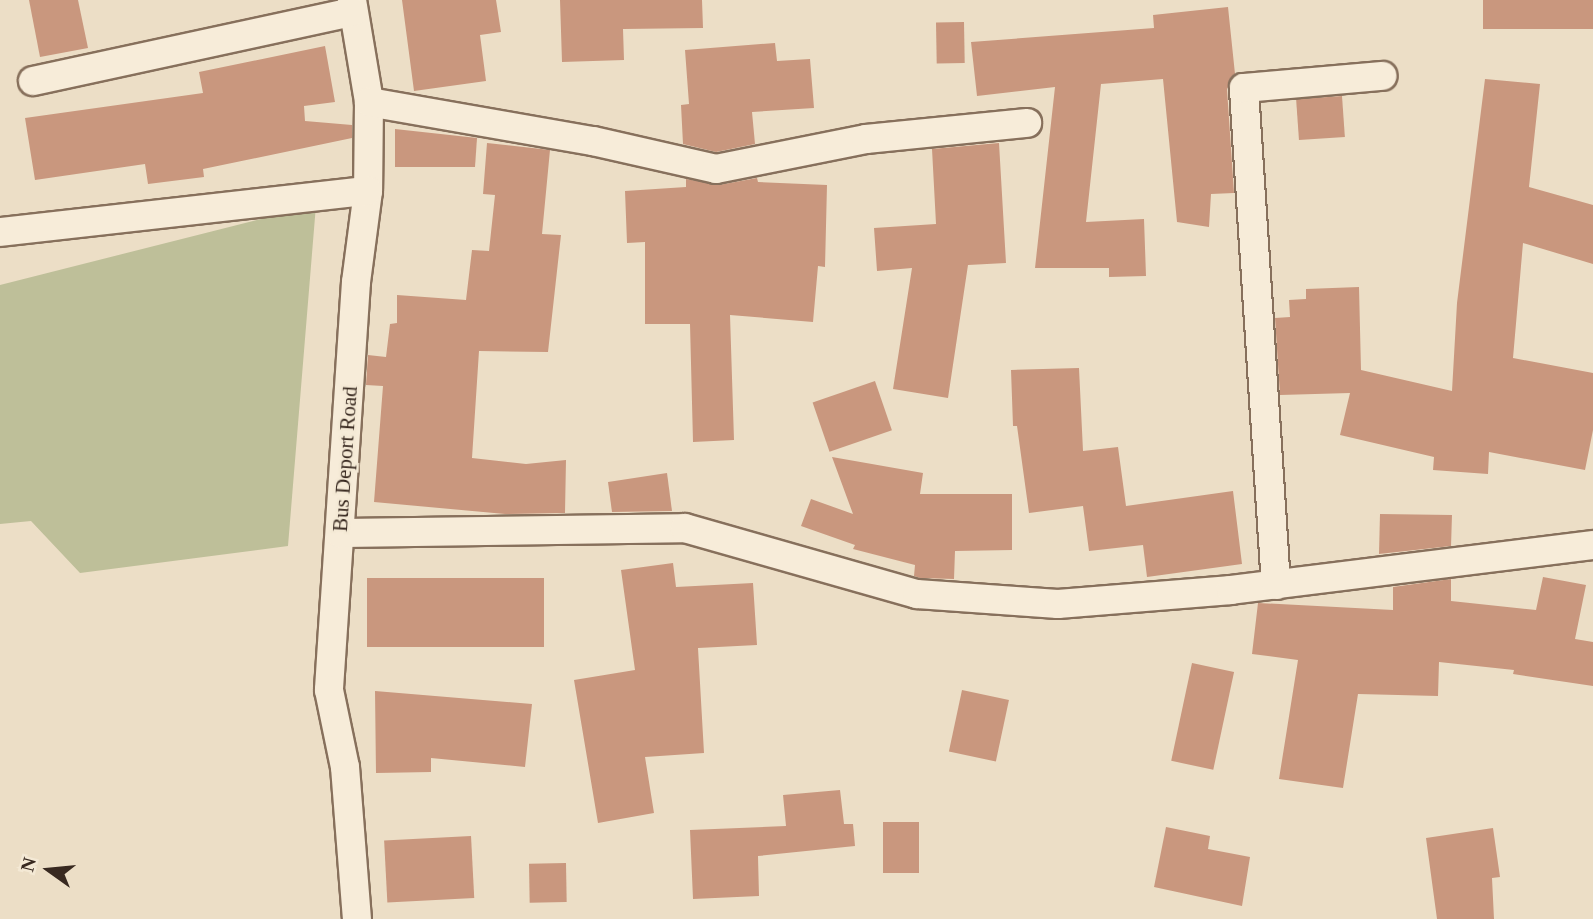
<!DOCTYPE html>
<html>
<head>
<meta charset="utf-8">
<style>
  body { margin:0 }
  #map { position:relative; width:1593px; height:919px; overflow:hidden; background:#ecdec6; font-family:"Times New Roman",serif }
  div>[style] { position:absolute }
  .cemetery>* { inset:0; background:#bebf99 }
  .building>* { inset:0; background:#c9977e; transform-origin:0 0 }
  .roads { filter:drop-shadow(2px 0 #87705c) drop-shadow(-2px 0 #87705c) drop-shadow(0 2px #87705c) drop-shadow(0 -2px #87705c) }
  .street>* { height:28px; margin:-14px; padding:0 14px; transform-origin:14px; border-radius:14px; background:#f7ecd9 }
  span { translate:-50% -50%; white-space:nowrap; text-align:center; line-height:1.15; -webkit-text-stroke:5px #f4e9d5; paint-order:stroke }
  .street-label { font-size:21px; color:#382920 }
  .north { position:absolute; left:14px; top:835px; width:70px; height:70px; -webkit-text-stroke:5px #f4e9d5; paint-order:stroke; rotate:285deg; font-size:19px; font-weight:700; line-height:28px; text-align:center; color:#382920 }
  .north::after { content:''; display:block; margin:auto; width:24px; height:32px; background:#382920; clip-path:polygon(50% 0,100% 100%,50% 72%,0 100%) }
</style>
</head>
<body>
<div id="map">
  <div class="cemetery">
    <i style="clip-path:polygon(316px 205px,288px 546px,80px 573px,31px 521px,0 524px,0 285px)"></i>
  </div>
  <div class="building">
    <i style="clip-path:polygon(29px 0,78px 0,88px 48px,40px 57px)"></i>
    <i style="clip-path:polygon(402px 0,496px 0,501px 32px,480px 35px,486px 81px,414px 91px)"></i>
    <i style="clip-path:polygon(560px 0,702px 0,703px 28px,623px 29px,624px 60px,562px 62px)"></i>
    <i style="left:1483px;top:0;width:110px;height:29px"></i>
    <i style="clip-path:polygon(1228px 7px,1235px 74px,1227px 89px,1234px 193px,1211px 194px,1209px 227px,1177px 222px,1163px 79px,1101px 84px,1086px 222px,1144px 219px,1146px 276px,1109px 277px,1109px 268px,1035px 268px,1055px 87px,977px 96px,971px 42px,1154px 28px,1153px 15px)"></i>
    <i style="left:964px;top:22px;width:41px;height:28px;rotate:89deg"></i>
    <i style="clip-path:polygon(775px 43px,777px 61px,810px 59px,814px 108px,752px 112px,755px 144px,716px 152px,683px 144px,681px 105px,689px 104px,685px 50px)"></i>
    <i style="clip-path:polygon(325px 46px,335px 102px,304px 106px,305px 121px,352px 125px,352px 138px,203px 169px,204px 177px,148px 184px,145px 164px,35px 180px,25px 118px,203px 93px,199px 72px)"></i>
    <i style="clip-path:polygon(1485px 79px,1540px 84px,1529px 187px,1593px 205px,1593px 264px,1523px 243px,1513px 358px,1593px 373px,1593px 430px,1585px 470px,1489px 452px,1488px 474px,1433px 470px,1434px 457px,1340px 435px,1350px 393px,1280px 395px,1275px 318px,1290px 317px,1289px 300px,1306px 299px,1306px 289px,1359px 287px,1361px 370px,1452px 391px,1457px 303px)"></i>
    <i style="left:1342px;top:96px;width:41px;height:46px;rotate:86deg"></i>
    <i style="clip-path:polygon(395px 129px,477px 138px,475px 167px,395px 167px)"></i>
    <i style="clip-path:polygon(487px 143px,550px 150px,542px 234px,561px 235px,548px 352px,479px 351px,472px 458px,526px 464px,566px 460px,565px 513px,505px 514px,374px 502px,383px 386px,366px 385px,368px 355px,386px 357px,390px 324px,397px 323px,397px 295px,466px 300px,472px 250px,489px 251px,495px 195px,483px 194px)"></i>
    <i style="clip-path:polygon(999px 143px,1006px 263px,968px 265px,948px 398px,893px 389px,912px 268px,877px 271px,874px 228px,936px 224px,932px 149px)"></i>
    <i style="clip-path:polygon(757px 178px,758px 182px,827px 185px,825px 267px,818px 266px,813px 322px,730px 315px,734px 440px,693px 442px,690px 324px,645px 324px,645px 242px,627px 243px,625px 191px,686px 187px,686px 179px,719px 185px)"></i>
    <i style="clip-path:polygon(1079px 368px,1083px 451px,1118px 447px,1126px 506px,1233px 491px,1242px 564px,1147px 577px,1143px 545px,1089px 551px,1083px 506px,1029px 513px,1017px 426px,1013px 426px,1011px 370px)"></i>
    <i style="left:875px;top:381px;width:52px;height:66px;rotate:71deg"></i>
    <i style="clip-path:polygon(832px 457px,923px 473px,920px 494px,1012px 494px,1012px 550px,955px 551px,954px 579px,920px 578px,914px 576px,915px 565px,853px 549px,855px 545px,801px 526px,811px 499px,853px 514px)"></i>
    <i style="clip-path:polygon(667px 473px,672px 511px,612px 512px,608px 482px)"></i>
    <i style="clip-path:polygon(1380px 514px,1452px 515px,1451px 546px,1379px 554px)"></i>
    <i style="clip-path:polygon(673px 563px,676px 587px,753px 583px,757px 645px,698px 648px,704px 753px,645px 757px,654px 813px,598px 823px,574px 680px,635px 670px,621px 570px)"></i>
    <i style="clip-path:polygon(1543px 577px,1586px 585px,1575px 639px,1593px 642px,1593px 686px,1513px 674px,1514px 670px,1439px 662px,1438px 696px,1358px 694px,1343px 788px,1279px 779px,1298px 660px,1252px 654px,1258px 603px,1393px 610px,1393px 587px,1451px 579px,1451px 601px,1536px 610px)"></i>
    <i style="left:367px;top:578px;width:177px;height:69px"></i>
    <i style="left:1192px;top:663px;width:43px;height:100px;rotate:12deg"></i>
    <i style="left:962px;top:690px;width:48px;height:63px;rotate:12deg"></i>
    <i style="clip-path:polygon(375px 691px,532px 704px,525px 767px,431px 758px,431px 772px,376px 773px)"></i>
    <i style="clip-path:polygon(840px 790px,844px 824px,853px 824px,855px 846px,758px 856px,759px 896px,693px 899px,690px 830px,786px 826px,783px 795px)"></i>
    <i style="left:919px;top:822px;width:51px;height:36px;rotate:90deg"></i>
    <i style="clip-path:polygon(1166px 827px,1210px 836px,1208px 849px,1250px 857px,1242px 906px,1154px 887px)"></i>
    <i style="clip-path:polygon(1493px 828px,1500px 877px,1492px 878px,1494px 919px,1437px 919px,1426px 838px)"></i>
    <i style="left:471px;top:836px;width:62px;height:87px;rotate:87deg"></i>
    <i style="left:566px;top:863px;width:39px;height:37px;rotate:89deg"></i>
  </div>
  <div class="roads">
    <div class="street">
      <i style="left:352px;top:0;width:103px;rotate:80.5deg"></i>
      <i style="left:369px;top:102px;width:89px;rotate:90.6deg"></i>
      <i style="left:368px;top:191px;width:92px;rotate:97.5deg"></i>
      <i style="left:356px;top:282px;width:409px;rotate:93.8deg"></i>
      <i style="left:329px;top:690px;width:79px;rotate:78.3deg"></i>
      <i style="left:345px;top:767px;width:152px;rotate:85.5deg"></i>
      <i style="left:33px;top:81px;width:327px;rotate:-12.2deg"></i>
      <i style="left:369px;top:102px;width:227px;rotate:9.9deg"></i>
      <i style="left:593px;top:141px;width:126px;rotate:12.8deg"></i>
      <i style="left:716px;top:169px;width:153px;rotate:-11.3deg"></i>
      <i style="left:866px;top:139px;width:162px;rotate:-5.7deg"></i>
      <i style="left:0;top:232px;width:370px;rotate:-6.4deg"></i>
      <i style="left:340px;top:533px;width:345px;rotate:-0.8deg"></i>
      <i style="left:685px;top:528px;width:241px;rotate:15.9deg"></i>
      <i style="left:917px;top:594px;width:141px;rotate:4.1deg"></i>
      <i style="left:1058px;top:604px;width:174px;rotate:-4.6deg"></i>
      <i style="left:1231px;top:590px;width:365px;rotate:-7.1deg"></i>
      <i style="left:1276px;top:585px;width:498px;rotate:-93.7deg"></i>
      <i style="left:1244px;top:88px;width:139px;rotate:-5deg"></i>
    </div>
  </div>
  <div class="street-label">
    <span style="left:345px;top:459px;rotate:-86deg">Bus Deport Road</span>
  </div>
  <div class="north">N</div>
</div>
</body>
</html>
